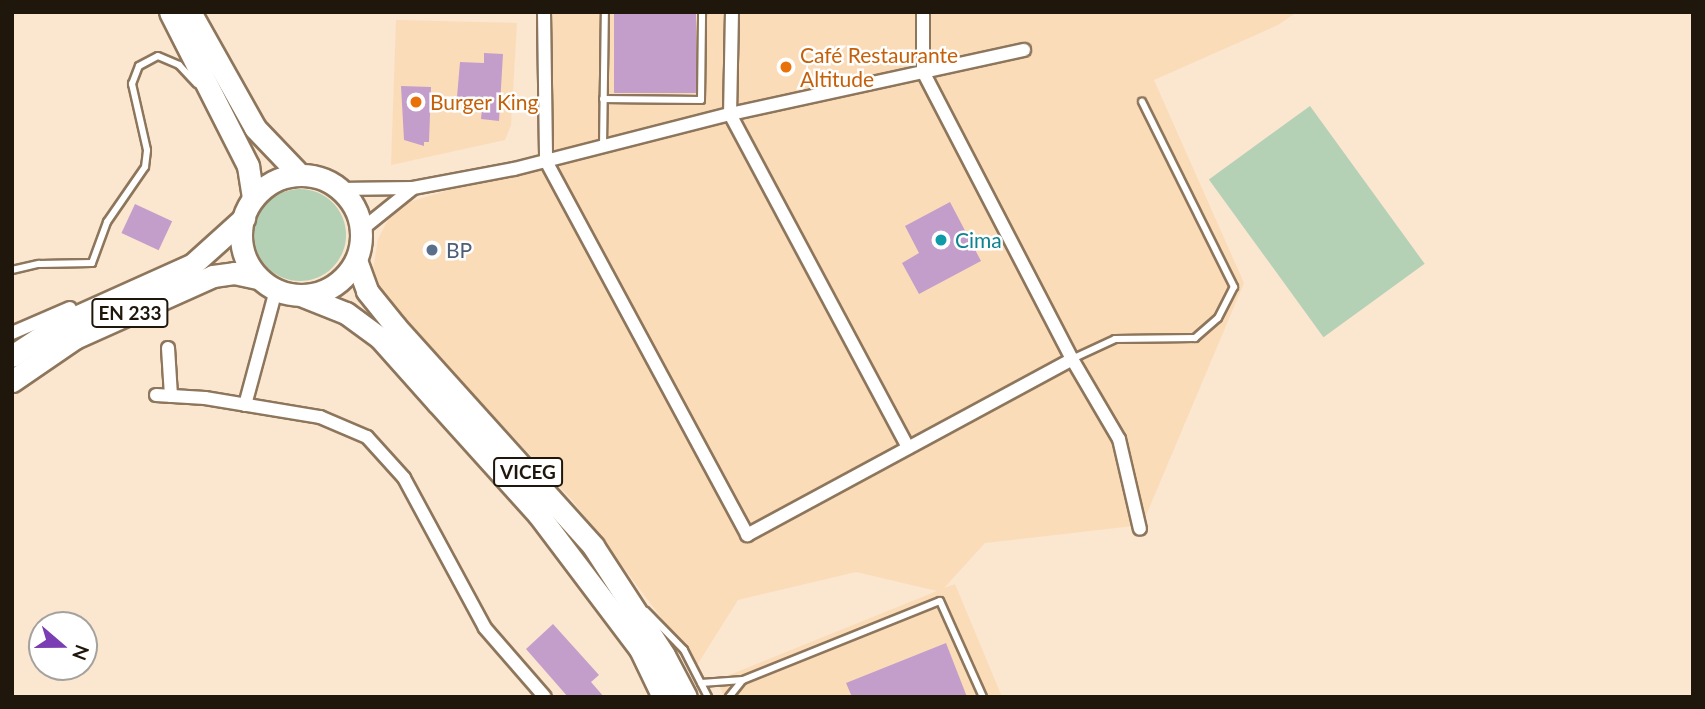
<!DOCTYPE html>
<html>
<head>
<meta charset="utf-8">
<style>
  body { margin:0 }
  #map { position:relative; width:1705px; height:709px; overflow:hidden; background:#fbe6d0; font-family:Lato,sans-serif }
  div>[style] { position:absolute }
  .built>* { inset:0; background:#fbdcb9 }
  .green>* { inset:0; background:#b4d0b5; transform-origin:0 0 }
  .round { border-radius:50% }
  .building>* { inset:0; background:#c39ecb; transform-origin:0 0 }
  .roads { filter:drop-shadow(2px 0 #8d765c) drop-shadow(-2px 0 #8d765c) drop-shadow(0 2px #8d765c) drop-shadow(0 -2px #8d765c) }
  .service>* { height:6px; margin:-3px; padding:0 3px; transform-origin:3px; border-radius:3px; background:#fff }
  .minor>* { height:12px; margin:-6px; padding:0 6px; transform-origin:6px; border-radius:6px; background:#fff }
  .primary>* { height:21px; margin:-10.5px; padding:0 10.5px; transform-origin:10.5px; border-radius:10.5px; background:#fff }
  .trunk>* { height:21px; margin:-10.5px; padding:0 10.5px; transform-origin:10.5px; border-radius:10.5px; background:#fff }
  .trunk>.ring { margin:-10.5px; padding:0; box-sizing:content-box; background:none; border:21px solid #fff; border-radius:50% }
  .dots>* { width:19px; height:19px; translate:-50% -50%; box-sizing:border-box; border:4px solid #fff; border-radius:50% }
  span { translate:-50% -50%; white-space:nowrap; text-align:center; line-height:1.15; -webkit-text-stroke:5px #fff; paint-order:stroke }
  .shield-label span { padding:2px 5px; background:#fff; border:2px solid; border-radius:5px; -webkit-text-stroke-width:0 }
  .shield-label { font-size:19px; color:#1f160c; font-weight:700 }
  .food-label { font-size:21px; color:#c56008 }
  .left { translate:0 -50%; text-align:left }
  .culture-label { font-size:21px; color:#0d838f }
  .service-label { font-size:21px; color:#4e5e75 }
  .frame { position:absolute; inset:0; border:14px solid #1f160c; pointer-events:none }
  .north { position:absolute; left:28px; top:611px; width:70px; height:70px; box-sizing:border-box; background:#fff; border:2px solid #a5a29e; border-radius:50%; rotate:110deg; font-size:19px; font-weight:700; line-height:28px; text-align:center; color:#1f160c }
  .north::after { content:''; display:block; margin:auto; width:24px; height:32px; background:#7b3db3; clip-path:polygon(50% 0,100% 100%,50% 72%,0 100%) }
</style>
</head>
<body>
<div id="map">
  <div class="built">
    <i style="clip-path:polygon(544px 12px,1297px 12px,1278px 25px,1154px 80px,1244px 283px,1142px 525px,985px 543px,944px 588px,955px 584px,1002px 697px,724px 697px,717px 680px,937px 591px,856px 572px,738px 600px,692px 673px,660px 616px,573px 501px,382px 296px,373px 270px,378px 239px,390px 216px,409px 202px,546px 161px)"></i>
    <i style="clip-path:polygon(396px 20px,517px 23px,511px 125px,505px 140px,391px 165px)"></i>
  </div>
  <div class="green">
    <i style="left:1310px;top:106px;width:195px;height:125px;rotate:54deg"></i>
    <i class="round" style="left:254px;top:189px;width:92px;height:92px"></i>
  </div>
  <div class="building">
    <i style="left:614px;top:12px;width:82px;height:81px"></i>
    <i style="clip-path:polygon(484px 53px,503px 54px,499px 121px,481px 119px,483px 98px,457px 97px,460px 62px,484px 63px)"></i>
    <i style="clip-path:polygon(401px 86px,431px 87px,429px 142px,424px 142px,424px 146px,404px 140px)"></i>
    <i style="clip-path:polygon(950px 202px,981px 261px,919px 294px,902px 263px,919px 253px,905px 226px)"></i>
    <i style="left:135px;top:204px;width:41px;height:32px;rotate:25deg"></i>
    <i style="clip-path:polygon(553px 624px,599px 675px,591px 682px,604px 697px,568px 697px,526px 649px)"></i>
    <i style="clip-path:polygon(946px 643px,967px 697px,852px 697px,846px 683px)"></i>
  </div>
  <div class="roads">
    <div class="service">
      <i style="left:603px;top:99px;width:98px;rotate:0.6deg"></i>
      <i style="left:701px;top:100px;width:88px;rotate:-89.3deg"></i>
      <i style="left:603px;top:147px;width:135px;rotate:-89.2deg"></i>
      <i style="left:12px;top:270px;width:28px;rotate:-13deg"></i>
      <i style="left:39px;top:264px;width:53px;rotate:-1.1deg"></i>
      <i style="left:92px;top:263px;width:44px;rotate:-69.9deg"></i>
      <i style="left:107px;top:222px;width:67px;rotate:-55.4deg"></i>
      <i style="left:145px;top:167px;width:17px;rotate:-83deg"></i>
      <i style="left:147px;top:150px;width:68px;rotate:-102.8deg"></i>
      <i style="left:132px;top:84px;width:19px;rotate:-69deg"></i>
      <i style="left:139px;top:66px;width:21px;rotate:-28deg"></i>
      <i style="left:158px;top:56px;width:23px;rotate:23deg"></i>
      <i style="left:179px;top:65px;width:26px;rotate:47deg"></i>
      <i style="left:1072px;top:359px;width:47px;rotate:-24.9deg"></i>
      <i style="left:1115px;top:339px;width:80px;rotate:-0.7deg"></i>
      <i style="left:1195px;top:338px;width:30px;rotate:-41deg"></i>
      <i style="left:1218px;top:318px;width:35px;rotate:-63deg"></i>
      <i style="left:1234px;top:287px;width:207px;rotate:-116.4deg"></i>
      <i style="left:646px;top:611px;width:54px;rotate:45.7deg"></i>
      <i style="left:684px;top:650px;width:53px;rotate:62.9deg"></i>
      <i style="left:701px;top:683px;width:42px;rotate:-4.1deg"></i>
      <i style="left:743px;top:680px;width:212px;rotate:-21.9deg"></i>
      <i style="left:940px;top:601px;width:105px;rotate:65.9deg"></i>
      <i style="left:729px;top:697px;width:19px;rotate:-51deg"></i>
    </div>
    <div class="minor">
      <i style="left:544px;top:12px;width:149px;rotate:89.2deg"></i>
      <i style="left:546px;top:161px;width:425px;rotate:61.7deg"></i>
      <i style="left:747px;top:535px;width:370px;rotate:-28.4deg"></i>
      <i style="left:1072px;top:359px;width:323px;rotate:-117.4deg"></i>
      <i style="left:923px;top:72px;width:60px;rotate:-90deg"></i>
      <i style="left:732px;top:12px;width:102px;rotate:91.1deg"></i>
      <i style="left:730px;top:114px;width:378px;rotate:61.9deg"></i>
      <i style="left:339px;top:189px;width:74px;rotate:-0.8deg"></i>
      <i style="left:413px;top:188px;width:103px;rotate:-10.7deg"></i>
      <i style="left:514px;top:169px;width:223px;rotate:-14.3deg"></i>
      <i style="left:730px;top:114px;width:301px;rotate:-12.3deg"></i>
      <i style="left:361px;top:230px;width:65px;rotate:-38.8deg"></i>
      <i style="left:12px;top:333px;width:63px;rotate:-23.3deg"></i>
      <i style="left:168px;top:348px;width:48px;rotate:86.4deg"></i>
      <i style="left:1072px;top:359px;width:93px;rotate:59.6deg"></i>
      <i style="left:1119px;top:439px;width:92px;rotate:76.9deg"></i>
      <i style="left:156px;top:395px;width:49px;rotate:3.5deg"></i>
      <i style="left:205px;top:398px;width:117px;rotate:9.4deg"></i>
      <i style="left:320px;top:417px;width:51px;rotate:23.1deg"></i>
      <i style="left:367px;top:437px;width:55px;rotate:47.9deg"></i>
      <i style="left:404px;top:478px;width:170px;rotate:61.6deg"></i>
      <i style="left:485px;top:628px;width:91px;rotate:49deg"></i>
      <i style="left:245px;top:405px;width:119px;rotate:-74.9deg"></i>
    </div>
    <div class="primary">
      <i style="left:12px;top:356px;width:60px;rotate:-33.4deg"></i>
      <i style="left:62px;top:323px;width:144px;rotate:-24.2deg"></i>
      <i style="left:193px;top:264px;width:69px;rotate:-42deg"></i>
      <i style="left:12px;top:381px;width:76px;rotate:-34.3deg"></i>
      <i style="left:75px;top:338px;width:151px;rotate:-24.2deg"></i>
      <i style="left:213px;top:276px;width:21px;rotate:-8deg"></i>
      <i style="left:234px;top:273px;width:25px;rotate:12deg"></i>
    </div>
    <div class="trunk">
      <i style="left:170px;top:12px;width:173px;rotate:63.1deg"></i>
      <i style="left:248px;top:166px;width:33px;rotate:81deg"></i>
      <i style="left:190px;top:12px;width:133px;rotate:60.7deg"></i>
      <i style="left:255px;top:128px;width:65px;rotate:46.2deg"></i>
      <i class="ring" style="left:241px;top:175px;width:99px;height:99px"></i>
      <i style="left:356px;top:260px;width:33px;rotate:70deg"></i>
      <i style="left:367px;top:291px;width:46px;rotate:51.1deg"></i>
      <i style="left:396px;top:327px;width:295px;rotate:48deg"></i>
      <i style="left:593px;top:546px;width:130px;rotate:56.9deg"></i>
      <i style="left:664px;top:655px;width:47px;rotate:62.4deg"></i>
      <i style="left:303px;top:296px;width:46px;rotate:21.6deg"></i>
      <i style="left:346px;top:313px;width:42px;rotate:36.3deg"></i>
      <i style="left:380px;top:338px;width:87px;rotate:48.3deg"></i>
      <i style="left:438px;top:403px;width:149px;rotate:48deg"></i>
      <i style="left:538px;top:514px;width:169px;rotate:52.9deg"></i>
      <i style="left:640px;top:649px;width:53px;rotate:64.4deg"></i>
    </div>
  </div>
  <div class="dots">
    <i style="left:786px;top:67px;background:#e8710a"></i>
    <i style="left:416px;top:102px;background:#e8710a"></i>
    <i style="left:941px;top:240px;background:#0f9aa8"></i>
    <i style="left:432px;top:250px;background:#5c6f8a"></i>
  </div>
  <div class="shield-label">
    <span style="left:130px;top:313px">EN 233</span>
    <span style="left:528px;top:472px">VICEG</span>
  </div>
  <div class="food-label">
    <span class="left" style="left:800px;top:67px">Café Restaurante<br>Altitude</span>
    <span class="left" style="left:430px;top:102px">Burger King</span>
  </div>
  <div class="culture-label">
    <span class="left" style="left:955px;top:240px">Cima</span>
  </div>
  <div class="service-label">
    <span class="left" style="left:446px;top:250px">BP</span>
  </div>
  <div class="frame"></div>
  <div class="north">N</div>
</div>
</body>
</html>
